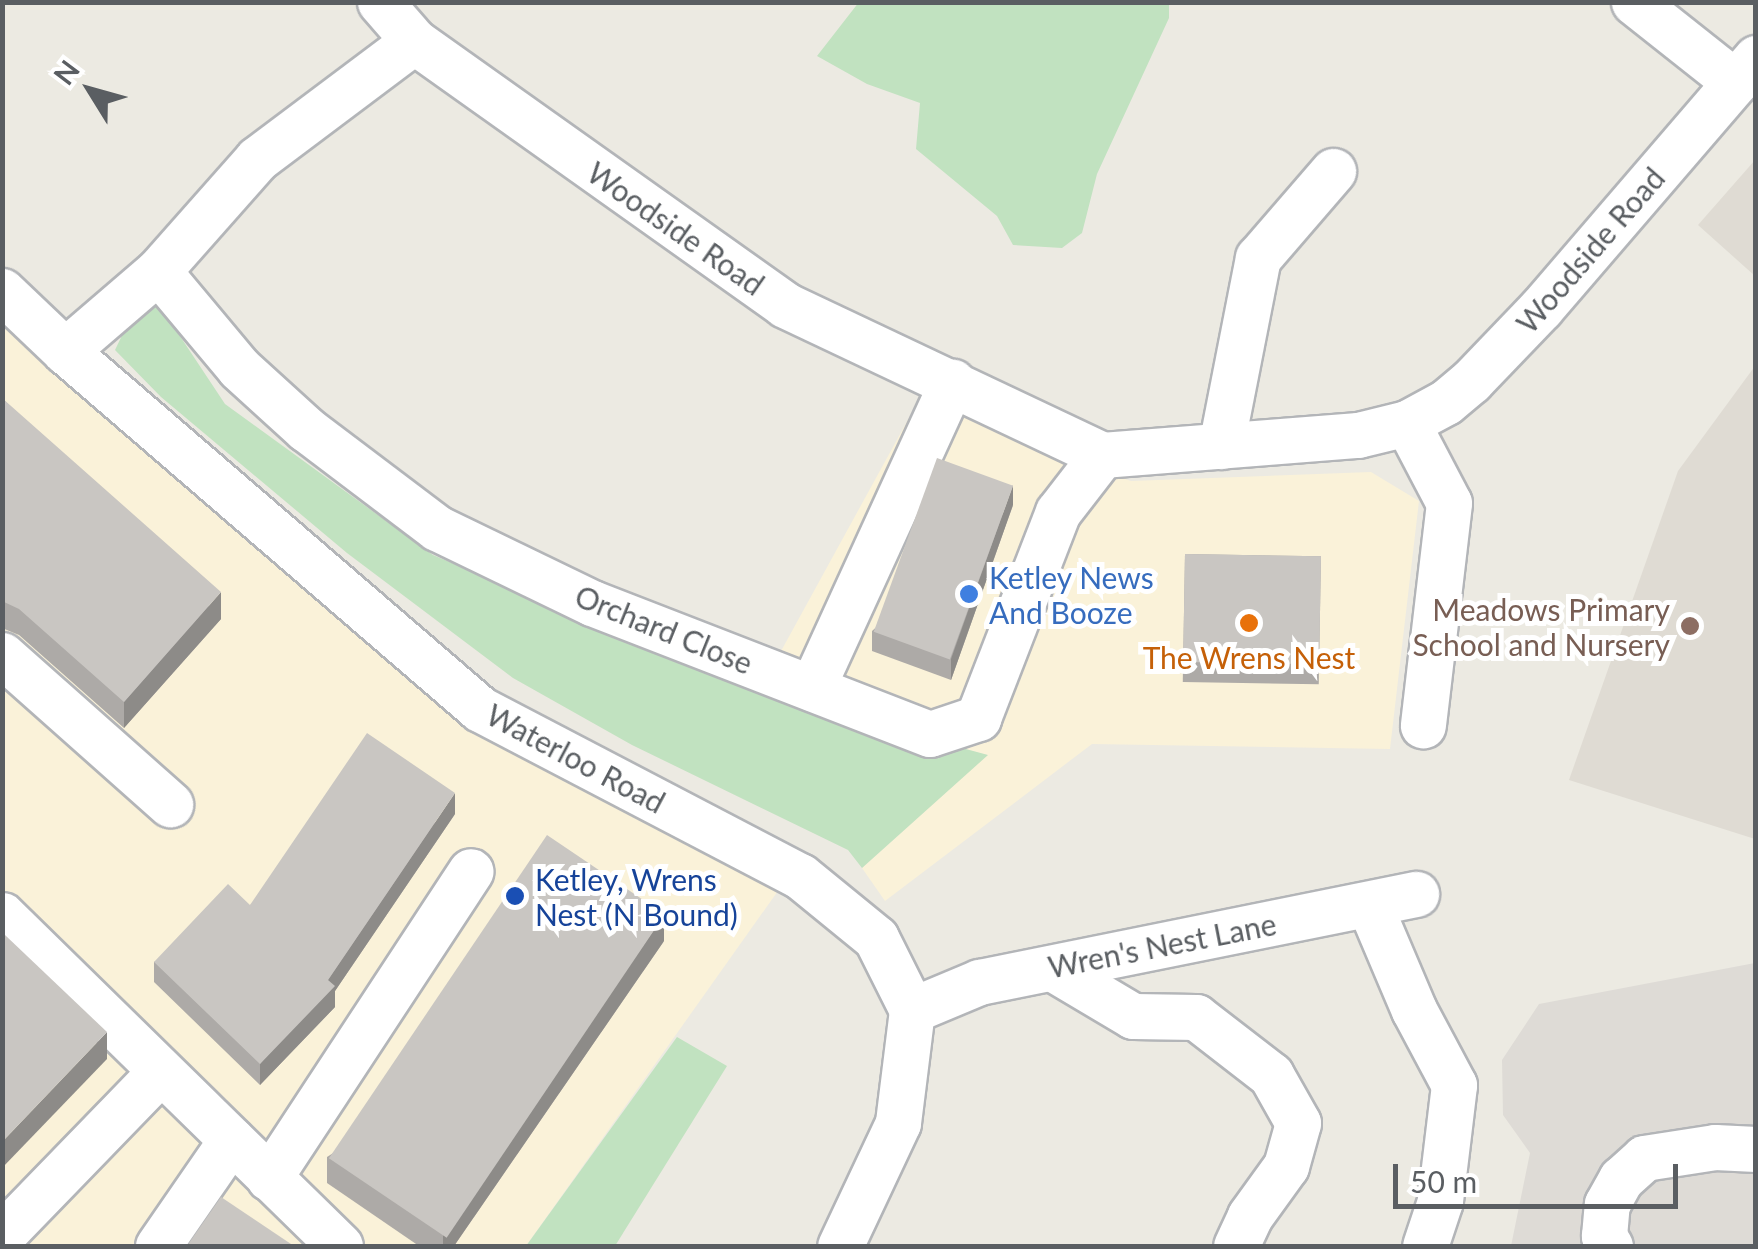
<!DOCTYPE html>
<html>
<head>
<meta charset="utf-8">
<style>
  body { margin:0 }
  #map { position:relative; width:1758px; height:1249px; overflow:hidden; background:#eceae2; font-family:Lato,sans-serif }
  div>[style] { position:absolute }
  .commercial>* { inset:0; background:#faf2d9 }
  .industrial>* { inset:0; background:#dedbd6 }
  .education>* { inset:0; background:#dfdbd3 }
  .green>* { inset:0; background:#c1e2c0 }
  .roads { filter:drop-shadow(2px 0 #b3b5b8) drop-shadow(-2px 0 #b3b5b8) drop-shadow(0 2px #b3b5b8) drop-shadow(0 -2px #b3b5b8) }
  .minor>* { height:45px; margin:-22.5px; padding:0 22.5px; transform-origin:22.5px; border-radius:22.5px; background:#fff }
  .wall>* { inset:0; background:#adaaa7; transform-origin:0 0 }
  .shaded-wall>* { inset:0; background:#8d8b88 }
  .building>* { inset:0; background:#c9c6c2; transform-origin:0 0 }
  .dots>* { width:28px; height:28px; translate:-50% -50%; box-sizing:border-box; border:5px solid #fff; border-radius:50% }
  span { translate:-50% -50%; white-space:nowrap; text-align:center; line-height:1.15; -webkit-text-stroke:10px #fff; paint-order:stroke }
  .street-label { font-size:30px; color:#5a5e62 }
  .shop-label { font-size:30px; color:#366cbe }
  .left { translate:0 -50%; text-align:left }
  .education-label { font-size:30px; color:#785e54 }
  .right { translate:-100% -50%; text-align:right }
  .food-label { font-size:30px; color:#c56008 }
  .transit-label { font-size:30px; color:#164399 }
  .frame { position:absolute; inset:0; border:5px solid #5a5e62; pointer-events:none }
  .north { position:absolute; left:40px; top:40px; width:100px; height:100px; -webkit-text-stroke:8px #fff; paint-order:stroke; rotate:307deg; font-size:28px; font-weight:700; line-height:40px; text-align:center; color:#5a5e62 }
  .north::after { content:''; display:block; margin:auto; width:35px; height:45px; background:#5a5e62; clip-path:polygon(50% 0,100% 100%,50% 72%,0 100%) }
  .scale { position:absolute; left:1393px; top:1164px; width:285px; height:45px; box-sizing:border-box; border:5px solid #5a5e62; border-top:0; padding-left:12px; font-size:30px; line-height:35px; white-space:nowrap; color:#5a5e62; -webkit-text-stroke:8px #fff; paint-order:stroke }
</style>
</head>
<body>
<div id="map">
  <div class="commercial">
    <i style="clip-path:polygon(2px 307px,407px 668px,785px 881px,526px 1246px,3px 1246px)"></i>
    <i style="clip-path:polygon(927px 385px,1063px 457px,1131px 481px,1371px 472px,1419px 501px,1390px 749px,1092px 744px,885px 901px,862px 868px,987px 755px,758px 693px)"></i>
  </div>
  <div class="industrial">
    <i style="clip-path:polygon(1755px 963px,1755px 1246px,1511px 1246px,1530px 1153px,1503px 1115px,1502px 1060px,1539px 1004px)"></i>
  </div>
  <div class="education">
    <i style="clip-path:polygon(1755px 160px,1755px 276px,1698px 225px)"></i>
    <i style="clip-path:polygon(1755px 366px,1755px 839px,1569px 780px,1678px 471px)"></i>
  </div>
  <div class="green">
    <i style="clip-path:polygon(859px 2px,1169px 3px,1169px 18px,1097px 174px,1082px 233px,1062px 248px,1013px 245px,997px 216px,916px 149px,920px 103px,867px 84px,817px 56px)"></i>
    <i style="clip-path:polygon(156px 300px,225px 404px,433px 555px,758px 693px,988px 755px,862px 868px,848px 850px,632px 745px,513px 678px,347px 553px,161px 397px,115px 350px,128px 323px)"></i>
    <i style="clip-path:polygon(677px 1037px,727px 1066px,615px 1246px,526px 1246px)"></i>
  </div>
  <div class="roads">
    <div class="minor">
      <i style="left:380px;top:2px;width:52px;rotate:48.9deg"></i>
      <i style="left:1634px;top:2px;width:129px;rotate:38.4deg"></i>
      <i style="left:158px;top:271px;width:126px;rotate:50.1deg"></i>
      <i style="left:239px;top:368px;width:91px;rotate:42.3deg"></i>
      <i style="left:306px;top:429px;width:164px;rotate:37.1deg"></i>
      <i style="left:437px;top:528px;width:172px;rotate:25.8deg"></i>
      <i style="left:592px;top:603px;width:362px;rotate:21.2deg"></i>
      <i style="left:930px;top:734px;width:51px;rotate:-18.4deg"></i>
      <i style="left:978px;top:718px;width:221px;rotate:-68.8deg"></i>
      <i style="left:1058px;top:512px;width:72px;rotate:-52.3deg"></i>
      <i style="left:2px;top:291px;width:87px;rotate:43.6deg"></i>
      <i style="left:65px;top:351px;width:548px;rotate:40.78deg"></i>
      <i style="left:480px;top:709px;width:361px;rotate:27.6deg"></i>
      <i style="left:800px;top:876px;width:98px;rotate:39.2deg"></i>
      <i style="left:876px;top:938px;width:80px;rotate:63.4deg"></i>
      <i style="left:912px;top:1010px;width:114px;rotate:97.1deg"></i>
      <i style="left:898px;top:1123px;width:136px;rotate:115.2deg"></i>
      <i style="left:65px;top:351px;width:123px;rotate:-40.7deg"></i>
      <i style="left:158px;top:271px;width:149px;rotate:-48.5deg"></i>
      <i style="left:257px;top:159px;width:196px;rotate:-36.9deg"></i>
      <i style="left:414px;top:41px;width:455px;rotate:35.4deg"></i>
      <i style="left:785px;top:305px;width:351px;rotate:25.3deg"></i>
      <i style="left:1102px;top:455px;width:257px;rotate:-4.5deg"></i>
      <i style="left:1358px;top:435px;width:50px;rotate:-13.8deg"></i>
      <i style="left:1407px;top:423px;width:44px;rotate:-28.3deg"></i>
      <i style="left:1446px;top:402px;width:33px;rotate:-40deg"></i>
      <i style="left:1471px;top:381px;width:101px;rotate:-46.2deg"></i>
      <i style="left:1541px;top:308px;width:330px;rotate:-49.3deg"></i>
      <i style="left:1407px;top:423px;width:90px;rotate:62.3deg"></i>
      <i style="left:1449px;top:503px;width:224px;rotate:96.7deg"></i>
      <i style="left:1221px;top:446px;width:192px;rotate:-78.9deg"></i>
      <i style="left:1258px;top:258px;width:115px;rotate:-49.2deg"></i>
      <i style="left:2px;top:655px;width:225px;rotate:41.6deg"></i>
      <i style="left:812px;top:688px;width:337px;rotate:-65.4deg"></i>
      <i style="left:1369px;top:904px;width:115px;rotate:67deg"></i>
      <i style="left:1414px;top:1010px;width:85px;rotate:61.9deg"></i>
      <i style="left:1454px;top:1085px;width:117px;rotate:96.9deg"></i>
      <i style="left:1440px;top:1201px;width:47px;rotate:108.4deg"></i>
      <i style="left:2px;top:915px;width:473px;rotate:44.4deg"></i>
      <i style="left:1052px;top:968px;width:94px;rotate:30.7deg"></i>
      <i style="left:1133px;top:1016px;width:63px;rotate:0.9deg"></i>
      <i style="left:1196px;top:1017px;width:95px;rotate:37.7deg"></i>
      <i style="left:1271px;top:1075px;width:55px;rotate:60.6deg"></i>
      <i style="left:1298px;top:1123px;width:45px;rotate:105.6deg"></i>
      <i style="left:1286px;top:1166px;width:62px;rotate:125.8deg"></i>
      <i style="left:1250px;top:1216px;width:33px;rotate:115deg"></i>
      <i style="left:912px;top:1010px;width:73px;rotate:-22.7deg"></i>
      <i style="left:979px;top:982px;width:446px;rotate:-11.4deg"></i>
      <i style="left:269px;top:1178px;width:367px;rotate:-56.7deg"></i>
      <i style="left:2px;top:1235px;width:228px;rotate:-45.9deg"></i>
      <i style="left:158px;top:1246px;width:129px;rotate:-55.4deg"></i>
      <i style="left:1610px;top:1246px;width:12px;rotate:-121deg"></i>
      <i style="left:1604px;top:1236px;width:32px;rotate:-85deg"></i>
      <i style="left:1607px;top:1204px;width:29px;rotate:-61deg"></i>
      <i style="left:1621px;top:1179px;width:31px;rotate:-42deg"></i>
      <i style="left:1644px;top:1158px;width:72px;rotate:-8.8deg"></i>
      <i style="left:1715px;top:1147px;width:41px;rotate:2.8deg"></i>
    </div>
  </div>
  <div class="wall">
    <i style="clip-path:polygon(2px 398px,221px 619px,124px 728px,19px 635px,2px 628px)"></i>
    <i style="clip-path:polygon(1013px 505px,951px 680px,872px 651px,872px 631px)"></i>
    <i style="left:1185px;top:554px;width:136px;height:128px;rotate:1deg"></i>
    <i style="clip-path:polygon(455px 814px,335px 991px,335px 1007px,260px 1085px,154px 982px,154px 962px,250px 905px)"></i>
    <i style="clip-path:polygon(664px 941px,454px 1246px,419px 1246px,327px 1183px,327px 1157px)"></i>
  </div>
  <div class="shaded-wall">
    <i style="clip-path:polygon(1013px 485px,1013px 505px,951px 680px,951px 659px)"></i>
    <i style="clip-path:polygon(221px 592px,221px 619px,124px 728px,124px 702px)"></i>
    <i style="clip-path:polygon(455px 793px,455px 814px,335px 991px,335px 1007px,260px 1085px,260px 1064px,328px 980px)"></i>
    <i style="clip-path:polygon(664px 915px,664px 941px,454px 1246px,443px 1246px,443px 1236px)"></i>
    <i style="clip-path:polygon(107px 1032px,107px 1059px,2px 1168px,2px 1142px)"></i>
  </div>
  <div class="building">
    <i style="clip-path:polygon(2px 398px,221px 592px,124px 702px,19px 609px,2px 601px)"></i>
    <i style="left:937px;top:458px;width:81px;height:185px;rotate:20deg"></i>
    <i style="left:1185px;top:554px;width:136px;height:108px;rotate:1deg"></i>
    <i style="clip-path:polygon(367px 733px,455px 793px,328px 980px,335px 986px,260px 1064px,154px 962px,228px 884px,250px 905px)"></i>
    <i style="left:547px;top:835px;width:142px;height:390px;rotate:34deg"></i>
    <i style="clip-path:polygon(5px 935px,107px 1032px,2px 1142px,2px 937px)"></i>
    <i style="clip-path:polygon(221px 1197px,294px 1246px,187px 1246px)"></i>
  </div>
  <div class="dots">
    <i style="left:969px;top:594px;background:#3f7fe0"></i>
    <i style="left:1249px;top:623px;background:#e8710a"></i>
    <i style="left:1690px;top:626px;background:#8d6e63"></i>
    <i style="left:515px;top:896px;background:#1a4fb4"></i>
  </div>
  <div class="street-label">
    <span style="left:676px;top:228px;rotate:35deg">Woodside Road</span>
    <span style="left:1590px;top:250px;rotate:-49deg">Woodside Road</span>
    <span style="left:664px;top:629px;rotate:22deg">Orchard Close</span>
    <span style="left:576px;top:758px;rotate:28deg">Waterloo Road</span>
    <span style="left:1162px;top:945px;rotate:-11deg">Wren's Nest Lane</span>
  </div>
  <div class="shop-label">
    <span class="left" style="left:989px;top:594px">Ketley News<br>And Booze</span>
  </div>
  <div class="education-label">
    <span class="right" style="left:1670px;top:626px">Meadows Primary<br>School and Nursery</span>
  </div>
  <div class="food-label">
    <span style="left:1249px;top:657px">The Wrens Nest</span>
  </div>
  <div class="transit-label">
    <span class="left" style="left:535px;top:896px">Ketley, Wrens<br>Nest (N Bound)</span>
  </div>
  <div class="frame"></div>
  <div class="north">N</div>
  <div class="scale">50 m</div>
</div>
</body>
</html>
